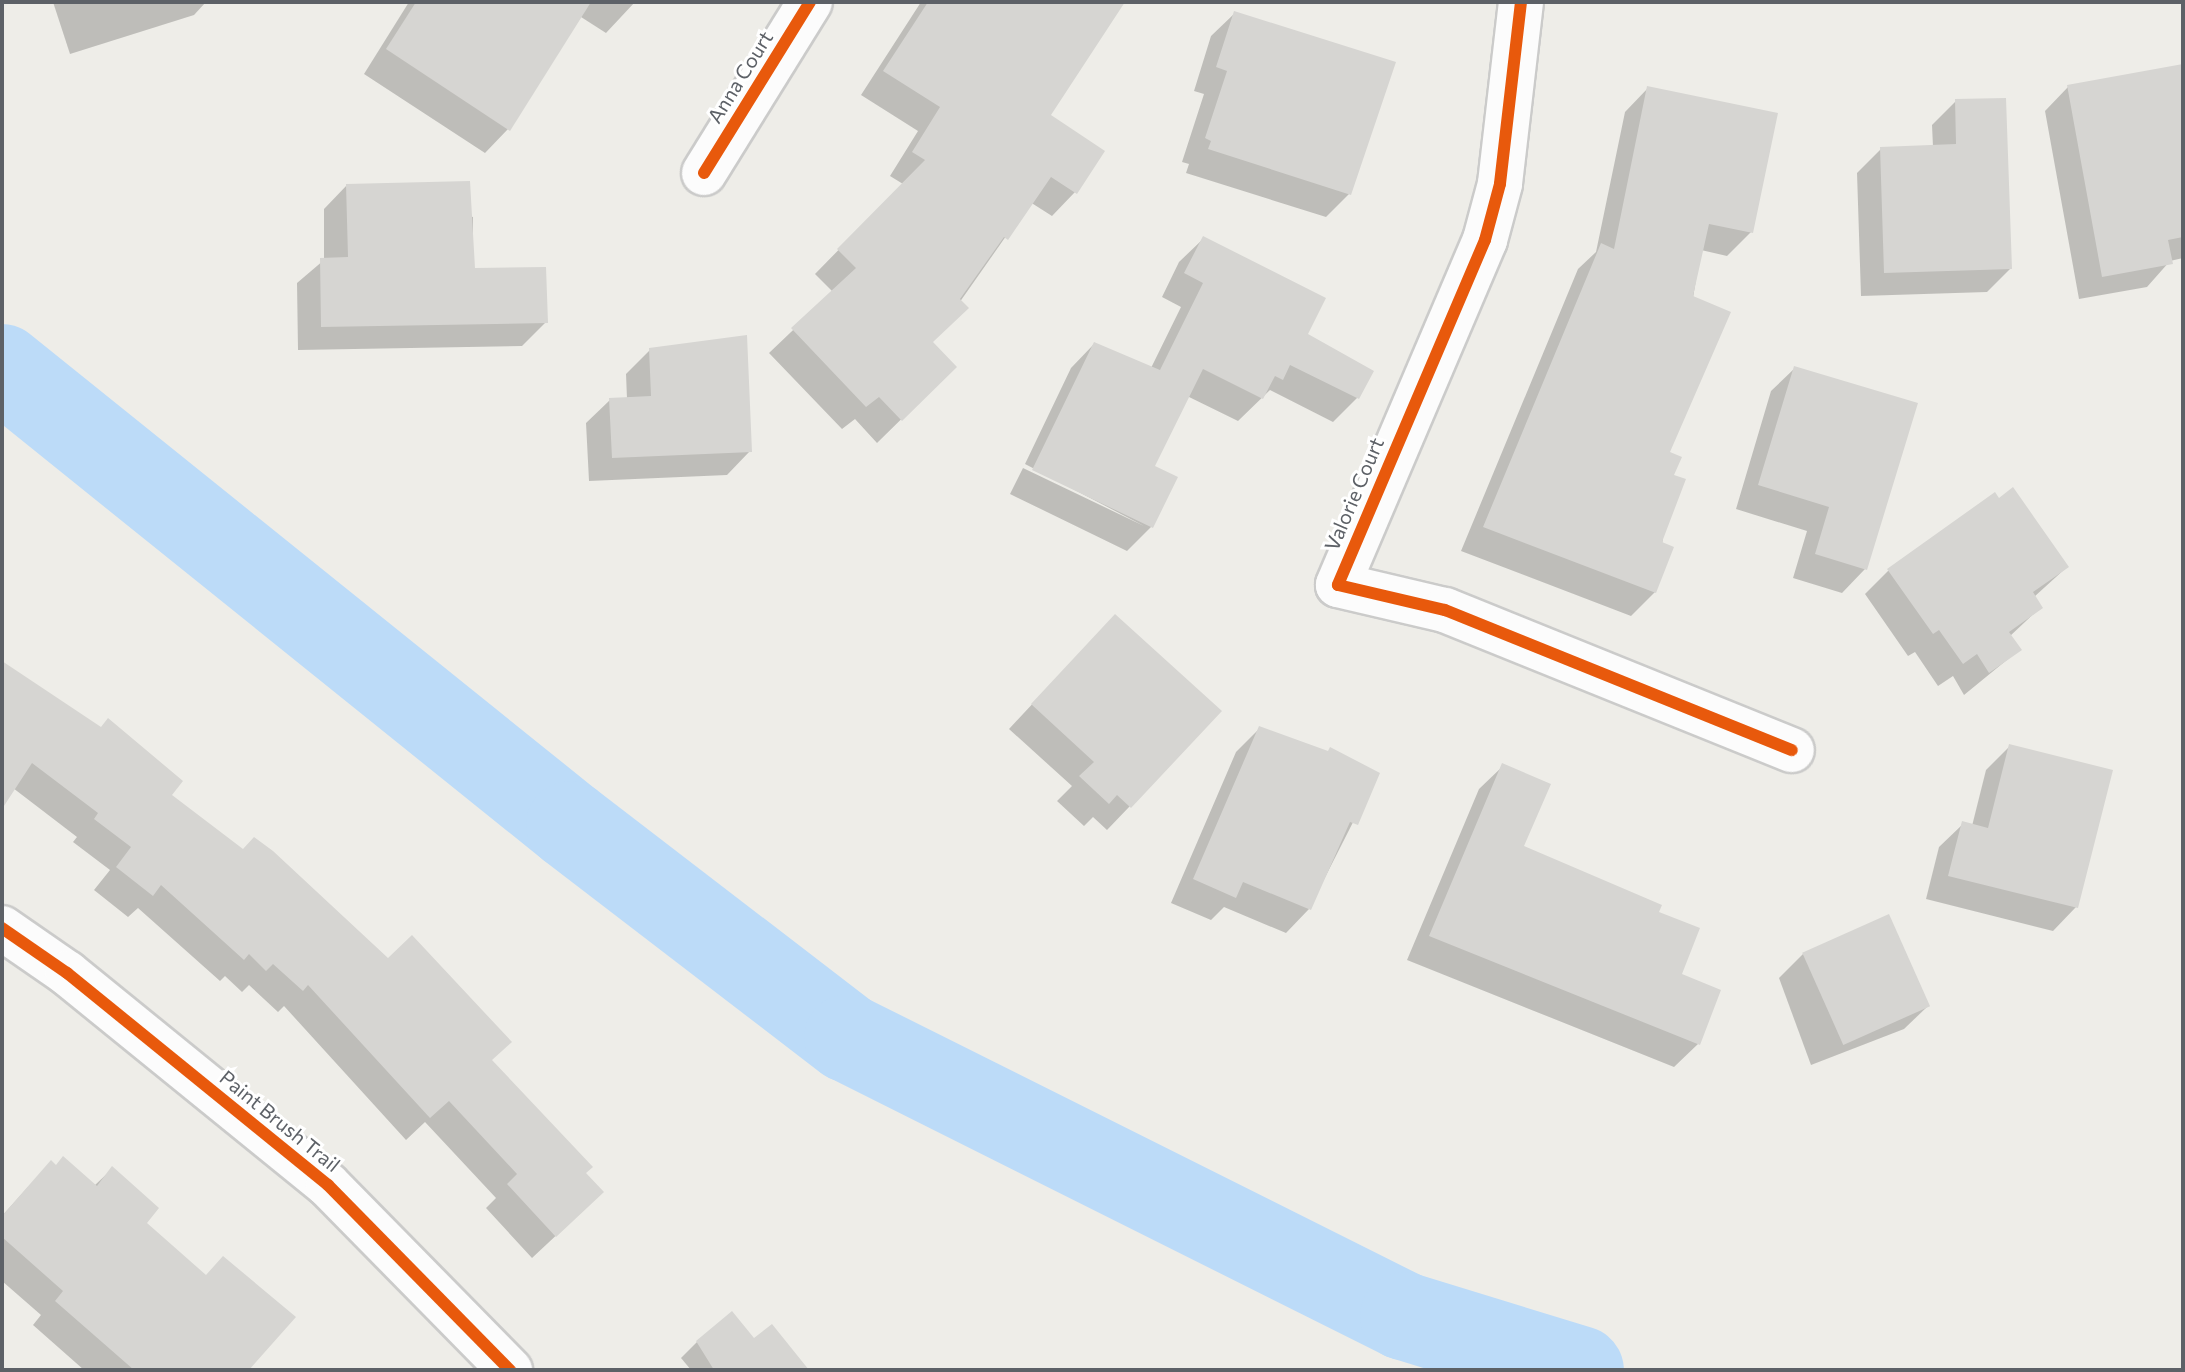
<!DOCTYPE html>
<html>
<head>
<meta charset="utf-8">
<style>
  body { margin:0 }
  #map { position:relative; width:2185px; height:1372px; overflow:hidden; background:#eeede8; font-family:Commissioner,sans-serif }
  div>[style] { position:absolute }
  .shadow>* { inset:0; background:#0003 }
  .river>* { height:88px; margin:-44px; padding:0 44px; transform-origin:44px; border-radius:44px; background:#bcdbf8 }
  .building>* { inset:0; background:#d6d5d2; transform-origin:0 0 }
  .roads { filter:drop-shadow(2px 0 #cbcbca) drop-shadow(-2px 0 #cbcbca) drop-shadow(0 2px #cbcbca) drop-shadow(0 -2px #cbcbca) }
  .minor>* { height:44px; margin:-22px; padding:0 22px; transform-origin:22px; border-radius:22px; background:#fcfcfc }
  .cycleway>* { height:12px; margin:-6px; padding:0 6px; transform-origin:6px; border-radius:6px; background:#e8590c }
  span { translate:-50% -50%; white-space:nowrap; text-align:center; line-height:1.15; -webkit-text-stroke:6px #fff; paint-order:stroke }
  .street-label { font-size:20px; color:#5d6167 }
  .frame { position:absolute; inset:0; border:4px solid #5d6167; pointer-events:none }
</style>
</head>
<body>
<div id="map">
  <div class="shadow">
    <i style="clip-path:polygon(53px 2px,206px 2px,194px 15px,70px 54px)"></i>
    <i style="clip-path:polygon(409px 2px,635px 2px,606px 33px,581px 17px,508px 129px,485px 153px,364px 74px)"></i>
    <i style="clip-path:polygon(921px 2px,1123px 2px,1048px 116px,1075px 192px,1052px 216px,1030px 202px,931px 343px,931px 390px,877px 443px,855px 419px,842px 429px,769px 353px,833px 292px,815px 274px,903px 184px,890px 176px,918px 131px,861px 95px)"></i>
    <i style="clip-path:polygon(1235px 13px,1349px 194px,1326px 217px,1186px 173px,1189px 164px,1182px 162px,1204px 94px,1194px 91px,1211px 36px)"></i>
    <i style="clip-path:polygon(2183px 71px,2183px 258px,2170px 261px,2147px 287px,2079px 299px,2045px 111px,2068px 87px)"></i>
    <i style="clip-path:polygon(1648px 88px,1751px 232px,1727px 256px,1701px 250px,1667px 453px,1672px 477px,1655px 592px,1631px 616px,1461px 551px,1578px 269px,1596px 252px,1625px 112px)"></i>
    <i style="clip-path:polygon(1956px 101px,2010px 269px,1987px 292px,1861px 296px,1857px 173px,1881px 149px,1933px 147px,1932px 125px)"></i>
    <i style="clip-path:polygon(347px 185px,473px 217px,473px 270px,546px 322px,522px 346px,298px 350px,297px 283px,324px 260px,324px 209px)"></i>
    <i style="clip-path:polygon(1203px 239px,1306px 334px,1371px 372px,1357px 398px,1333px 422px,1270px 390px,1238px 421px,1187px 396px,1153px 467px,1151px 527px,1127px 551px,1010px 494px,1023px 468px,1144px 526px,1025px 464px,1071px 368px,1094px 344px,1151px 368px,1181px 307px,1162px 297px,1179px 262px)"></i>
    <i style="clip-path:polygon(650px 350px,750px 451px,727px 475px,589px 481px,586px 423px,610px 400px,627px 399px,626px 374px)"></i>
    <i style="clip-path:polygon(1795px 368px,1865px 569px,1842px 593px,1793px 578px,1807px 531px,1736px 509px,1771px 391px)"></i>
    <i style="clip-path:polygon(2067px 567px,2034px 597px,2041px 607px,2009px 637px,2019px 650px,1964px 695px,1953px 676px,1938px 686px,1915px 652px,1908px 656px,1865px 594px,1888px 571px)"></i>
    <i style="clip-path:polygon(1092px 640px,1130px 806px,1107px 830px,1093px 817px,1084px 826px,1057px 801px,1072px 786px,1009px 729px)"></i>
    <i style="clip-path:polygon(2px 663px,490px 1061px,584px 1174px,578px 1215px,532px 1258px,486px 1208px,496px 1198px,425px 1122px,406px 1140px,284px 1006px,278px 1012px,249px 985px,242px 992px,225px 976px,220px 981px,138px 908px,128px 917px,94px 890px,110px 870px,73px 842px,77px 837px,13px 788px,2px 802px)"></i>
    <i style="clip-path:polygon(1260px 728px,1378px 773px,1309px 909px,1286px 933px,1224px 907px,1211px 920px,1171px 903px,1236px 752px)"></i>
    <i style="clip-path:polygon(2009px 747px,2076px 907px,2053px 931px,1926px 899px,1939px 847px,1963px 824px,1972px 826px,1986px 770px)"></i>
    <i style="clip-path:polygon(1503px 766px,1522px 848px,1657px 913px,1698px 1044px,1674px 1067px,1407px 960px,1479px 789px)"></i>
    <i style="clip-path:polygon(1803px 954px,1928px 1006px,1904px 1029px,1811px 1065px,1779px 978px)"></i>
    <i style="clip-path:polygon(112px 1169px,144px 1223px,246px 1370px,84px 1370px,33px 1325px,41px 1315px,2px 1281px,2px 1216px,28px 1187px,94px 1186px)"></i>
    <i style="clip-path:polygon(754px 1341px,795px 1370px,691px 1370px,681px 1358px,697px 1342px)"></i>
  </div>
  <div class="river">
    <i style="left:2px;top:368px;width:729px;rotate:38.82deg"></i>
    <i style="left:570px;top:825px;width:350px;rotate:37.5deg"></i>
    <i style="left:848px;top:1038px;width:622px;rotate:26.57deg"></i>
    <i style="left:1404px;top:1316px;width:184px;rotate:17.1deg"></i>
  </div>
  <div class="building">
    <i style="clip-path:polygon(416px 2px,591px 2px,510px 131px,386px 49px)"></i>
    <i style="clip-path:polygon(928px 2px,1125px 2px,1051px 115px,1105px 151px,1077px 194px,1051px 177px,1008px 240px,1004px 237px,960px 299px,969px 308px,933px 342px,957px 367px,902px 421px,879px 397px,866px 407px,791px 328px,856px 268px,837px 249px,925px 160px,912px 152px,940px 107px,883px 71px)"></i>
    <i style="clip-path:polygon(1234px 11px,1396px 62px,1351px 195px,1208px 149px,1211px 141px,1205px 138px,1227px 71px,1216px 67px)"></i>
    <i style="clip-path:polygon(2183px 64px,2183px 237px,2168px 240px,2173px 264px,2102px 277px,2067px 85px)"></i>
    <i style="clip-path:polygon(1647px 86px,1778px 113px,1753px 233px,1709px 224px,1693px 296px,1731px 312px,1670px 452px,1682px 457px,1674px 475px,1686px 479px,1662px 542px,1674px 547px,1656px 593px,1483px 527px,1601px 243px,1614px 249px)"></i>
    <i style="clip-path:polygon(2006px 98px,2012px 269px,1884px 273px,1880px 147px,1956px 144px,1955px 99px)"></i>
    <i style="clip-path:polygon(470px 181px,475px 268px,546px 267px,548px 323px,321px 327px,320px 258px,348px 257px,346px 184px)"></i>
    <i style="clip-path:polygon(1203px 236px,1326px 298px,1308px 334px,1374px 371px,1359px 399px,1290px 365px,1283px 380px,1275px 376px,1263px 399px,1203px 369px,1155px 466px,1178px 477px,1153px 528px,1032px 470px,1094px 342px,1160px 370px,1203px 283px,1184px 273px)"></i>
    <i style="clip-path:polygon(747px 335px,752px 452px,612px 458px,609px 398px,651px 396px,649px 348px)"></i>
    <i style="clip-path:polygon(1794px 366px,1918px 403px,1867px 570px,1815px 554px,1829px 507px,1758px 485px)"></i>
    <i style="clip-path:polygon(2013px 487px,2069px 567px,2033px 592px,2043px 608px,2009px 632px,2022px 650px,1989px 673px,1977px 654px,1963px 664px,1939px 630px,1933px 634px,1887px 569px,1995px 492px,1999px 498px)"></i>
    <i style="clip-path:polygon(1115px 614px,1222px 711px,1131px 808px,1117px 795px,1109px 804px,1079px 776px,1094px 762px,1031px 704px)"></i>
    <i style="clip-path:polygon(2px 661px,101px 727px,108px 718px,183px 781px,172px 795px,243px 849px,254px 837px,273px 851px,388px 958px,412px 935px,512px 1042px,492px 1060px,593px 1167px,586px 1173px,604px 1192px,556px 1237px,507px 1184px,517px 1174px,449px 1101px,430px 1118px,308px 985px,303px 991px,273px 964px,266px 971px,249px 954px,244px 960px,161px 885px,153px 896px,116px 867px,131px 847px,94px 819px,98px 813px,32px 763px,2px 809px)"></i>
    <i style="clip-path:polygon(1259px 726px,1328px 751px,1330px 747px,1380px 773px,1358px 825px,1350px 822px,1311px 910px,1243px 882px,1236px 898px,1193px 879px)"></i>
    <i style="clip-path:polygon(2009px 744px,2113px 770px,2078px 908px,1948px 876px,1962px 821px,1988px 828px)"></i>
    <i style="clip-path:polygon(1502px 763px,1551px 784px,1524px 846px,1662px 905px,1659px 912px,1700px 928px,1682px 974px,1721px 990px,1700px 1045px,1429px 936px)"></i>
    <i style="left:1889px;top:914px;width:101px;height:95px;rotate:66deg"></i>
    <i style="clip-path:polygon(63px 1156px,97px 1186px,112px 1166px,159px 1208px,147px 1223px,206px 1275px,223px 1256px,296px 1317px,249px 1370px,134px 1370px,55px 1301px,63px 1291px,2px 1237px,2px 1216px,51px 1160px,56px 1165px)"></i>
    <i style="clip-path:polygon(732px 1311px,754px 1338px,772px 1324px,809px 1370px,714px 1370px,696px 1341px)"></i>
  </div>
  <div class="roads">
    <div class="minor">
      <i style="left:1521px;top:2px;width:183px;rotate:96.6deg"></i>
      <i style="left:1500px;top:184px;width:58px;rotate:105deg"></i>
      <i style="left:1485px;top:240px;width:375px;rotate:113.1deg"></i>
      <i style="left:1338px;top:585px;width:110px;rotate:13.2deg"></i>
      <i style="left:1445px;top:610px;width:374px;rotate:22deg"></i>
      <i style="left:704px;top:173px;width:201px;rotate:-58.2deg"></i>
      <i style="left:2px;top:928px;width:79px;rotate:34.7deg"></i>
      <i style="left:67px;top:973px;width:336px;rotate:39.1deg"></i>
      <i style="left:328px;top:1185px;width:260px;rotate:45.5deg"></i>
    </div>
  </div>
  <div class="cycleway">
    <i style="left:1521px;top:2px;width:183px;rotate:96.6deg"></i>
    <i style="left:1500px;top:184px;width:58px;rotate:105deg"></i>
    <i style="left:1485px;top:240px;width:375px;rotate:113.1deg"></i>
    <i style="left:1338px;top:585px;width:110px;rotate:13.2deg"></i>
    <i style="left:1445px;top:610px;width:374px;rotate:22deg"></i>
    <i style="left:704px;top:173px;width:201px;rotate:-58.2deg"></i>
    <i style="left:2px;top:928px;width:79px;rotate:34.7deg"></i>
    <i style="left:67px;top:973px;width:336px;rotate:39.1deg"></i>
    <i style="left:328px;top:1185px;width:260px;rotate:45.5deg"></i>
  </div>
  <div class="street-label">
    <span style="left:740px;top:77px;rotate:-58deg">Anna Court</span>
    <span style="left:1354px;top:494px;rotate:-67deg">Valorie Court</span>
    <span style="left:280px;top:1121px;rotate:39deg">Paint Brush Trail</span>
  </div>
  <div class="frame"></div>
</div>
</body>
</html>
